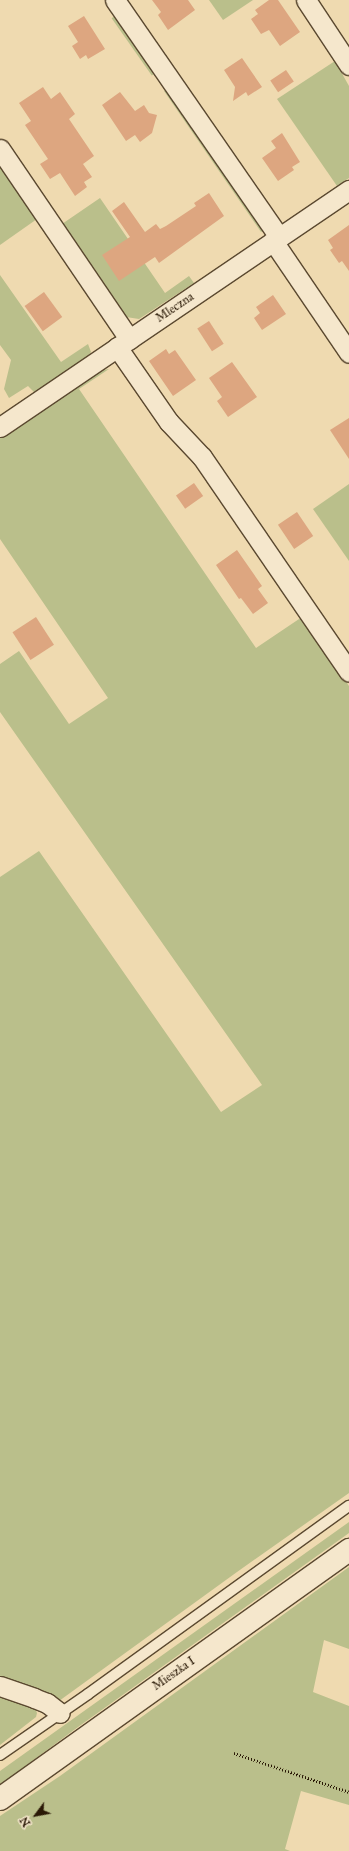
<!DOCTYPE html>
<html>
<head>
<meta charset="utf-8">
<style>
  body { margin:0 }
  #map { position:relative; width:349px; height:1851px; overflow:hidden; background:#efdab0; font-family:"IM FELL Great Primer",serif }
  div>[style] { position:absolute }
  .green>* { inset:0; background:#babf8b; transform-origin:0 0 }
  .building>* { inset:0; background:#dda680; transform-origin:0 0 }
  .path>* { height:2.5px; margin-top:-1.25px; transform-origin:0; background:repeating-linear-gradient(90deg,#2a1906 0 1px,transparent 0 3px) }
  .roads { filter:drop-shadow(1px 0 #5b4930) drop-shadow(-1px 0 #5b4930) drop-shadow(0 1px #5b4930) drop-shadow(0 -1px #5b4930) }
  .lane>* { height:10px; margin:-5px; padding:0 5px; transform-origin:5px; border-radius:5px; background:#f5e7cc }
  .street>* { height:19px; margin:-9.5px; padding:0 9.5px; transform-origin:9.5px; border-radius:9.5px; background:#f5e7cc }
  .secondary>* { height:22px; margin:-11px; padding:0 11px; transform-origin:11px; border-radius:11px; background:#f5e7cc }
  span { translate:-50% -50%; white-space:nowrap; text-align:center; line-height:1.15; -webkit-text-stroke:3.5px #f5e7cc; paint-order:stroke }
  .street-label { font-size:12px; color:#2a1906 }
  .north { position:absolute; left:16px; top:1795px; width:40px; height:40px; -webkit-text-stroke:3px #f5e7cc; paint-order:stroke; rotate:238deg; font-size:11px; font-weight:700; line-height:16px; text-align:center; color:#2a1906 }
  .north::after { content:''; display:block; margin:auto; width:14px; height:18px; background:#2a1906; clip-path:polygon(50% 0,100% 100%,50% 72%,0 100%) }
</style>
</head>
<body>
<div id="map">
  <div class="green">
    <i style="clip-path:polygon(209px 0,253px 0,223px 20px)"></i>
    <i style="left:119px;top:13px;width:70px;height:9px;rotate:55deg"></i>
    <i style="clip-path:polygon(335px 61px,349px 86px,349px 178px,337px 186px,277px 99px)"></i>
    <i style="clip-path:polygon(169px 87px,264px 230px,261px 232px,164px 91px)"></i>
    <i style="clip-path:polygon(0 164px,37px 219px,0 245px)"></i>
    <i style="clip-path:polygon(100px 198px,165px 293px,189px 276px,194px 283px,139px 319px,126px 317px,113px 304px,62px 224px)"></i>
    <i style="clip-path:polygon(0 275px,61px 362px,88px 344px,91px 352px,87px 358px,34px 392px,28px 386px,9px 398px,4px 389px,11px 360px,0 345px)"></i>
    <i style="clip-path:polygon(109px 369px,79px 389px,256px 648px,302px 617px,349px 686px,349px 1493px,237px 1572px,59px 1701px,0 1681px,0 877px,39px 851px,221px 1112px,262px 1085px,0 712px,0 664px,19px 651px,69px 724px,108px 698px,0 539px,0 435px,98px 371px)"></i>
    <i style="clip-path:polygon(349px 484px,349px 561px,313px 509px)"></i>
    <i style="clip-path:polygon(349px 1522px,349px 1533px,78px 1727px,0 1785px,0 1771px)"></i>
    <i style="clip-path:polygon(349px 1567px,349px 1649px,324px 1640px,313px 1692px,349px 1706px,349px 1805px,301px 1791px,285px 1849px,290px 1851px,0 1851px,0 1816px,60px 1776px)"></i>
    <i style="clip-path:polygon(0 1694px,35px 1708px,37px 1713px,36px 1717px,0 1745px)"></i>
  </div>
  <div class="building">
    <i style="clip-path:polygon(152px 0,188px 0,195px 10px,168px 30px,158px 15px,161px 12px)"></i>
    <i style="clip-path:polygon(269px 0,278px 0,300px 32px,280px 46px,269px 30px,261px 34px,251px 19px,258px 14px,255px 10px)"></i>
    <i style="clip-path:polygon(84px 16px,105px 49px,88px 59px,86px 55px,80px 59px,72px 46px,78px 42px,68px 26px)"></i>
    <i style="clip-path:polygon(242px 58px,262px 87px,248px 96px,246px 92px,233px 101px,235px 87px,224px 70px)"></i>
    <i style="left:286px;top:70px;width:14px;height:19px;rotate:56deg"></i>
    <i style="clip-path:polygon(43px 87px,51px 99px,60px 92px,75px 114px,69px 119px,94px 156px,83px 164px,92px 177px,84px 182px,87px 187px,75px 196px,60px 173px,50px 179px,40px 164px,48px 159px,25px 125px,31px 121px,19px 103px)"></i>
    <i style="clip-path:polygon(120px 92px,135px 111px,144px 105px,149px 113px,157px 115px,152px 133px,140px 142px,135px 135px,126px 141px,102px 105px)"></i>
    <i style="clip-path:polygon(282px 133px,300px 162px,292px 167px,294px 170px,278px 181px,262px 158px,276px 148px,271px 141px)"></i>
    <i style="clip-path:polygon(209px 193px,224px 216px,159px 263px,155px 257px,119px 281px,102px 255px,130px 237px,112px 211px,124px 202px,145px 232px,156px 224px,160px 229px,166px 226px,196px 206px,194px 203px)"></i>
    <i style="clip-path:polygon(349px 225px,349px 271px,342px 261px,339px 263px,330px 250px,333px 248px,328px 240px)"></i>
    <i style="left:44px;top:292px;width:31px;height:24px;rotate:54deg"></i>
    <i style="clip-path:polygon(273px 295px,286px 314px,262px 330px,254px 318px,260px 313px,256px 307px)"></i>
    <i style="left:209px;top:321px;width:27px;height:14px;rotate:57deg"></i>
    <i style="clip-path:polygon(166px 349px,169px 354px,175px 350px,196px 380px,173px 396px,149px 361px)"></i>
    <i style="clip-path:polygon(232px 362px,257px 397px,228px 417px,217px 401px,222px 397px,209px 378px)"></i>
    <i style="clip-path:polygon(349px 418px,349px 459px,330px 430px)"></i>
    <i style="left:194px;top:483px;width:16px;height:22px;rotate:55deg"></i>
    <i style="left:297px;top:512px;width:29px;height:23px;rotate:56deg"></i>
    <i style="clip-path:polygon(237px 550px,262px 586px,258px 589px,268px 603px,253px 614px,241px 598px,239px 599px,216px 565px)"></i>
    <i style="left:36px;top:617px;width:33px;height:28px;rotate:57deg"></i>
  </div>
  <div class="path">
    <i style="left:234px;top:1753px;width:121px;rotate:18.7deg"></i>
  </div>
  <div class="roads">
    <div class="lane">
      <i style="left:0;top:1755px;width:107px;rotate:-34.7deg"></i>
      <i style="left:88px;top:1694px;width:322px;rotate:-35.8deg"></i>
    </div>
    <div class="street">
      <i style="left:115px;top:0;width:288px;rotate:55.3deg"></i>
      <i style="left:306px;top:0;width:78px;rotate:56.5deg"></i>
      <i style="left:0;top:149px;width:230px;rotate:55.8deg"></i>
      <i style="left:273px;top:241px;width:135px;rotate:55.8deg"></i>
      <i style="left:117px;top:347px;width:91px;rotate:55.3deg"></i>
      <i style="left:169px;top:422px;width:48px;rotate:46.7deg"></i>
      <i style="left:202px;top:457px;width:260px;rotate:55.6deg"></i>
      <i style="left:0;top:427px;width:422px;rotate:-34.2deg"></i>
      <i style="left:0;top:1686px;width:36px;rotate:19deg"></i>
      <i style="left:34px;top:1698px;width:14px;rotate:21deg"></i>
      <i style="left:47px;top:1703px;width:16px;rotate:38deg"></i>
    </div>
    <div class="secondary">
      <i style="left:0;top:1799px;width:429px;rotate:-35.5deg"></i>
    </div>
  </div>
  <div class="street-label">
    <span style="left:175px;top:308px;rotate:-34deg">Mleczna</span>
    <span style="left:174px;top:1674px;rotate:-35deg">Mieszka I</span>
  </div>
  <div class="north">N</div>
</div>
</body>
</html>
